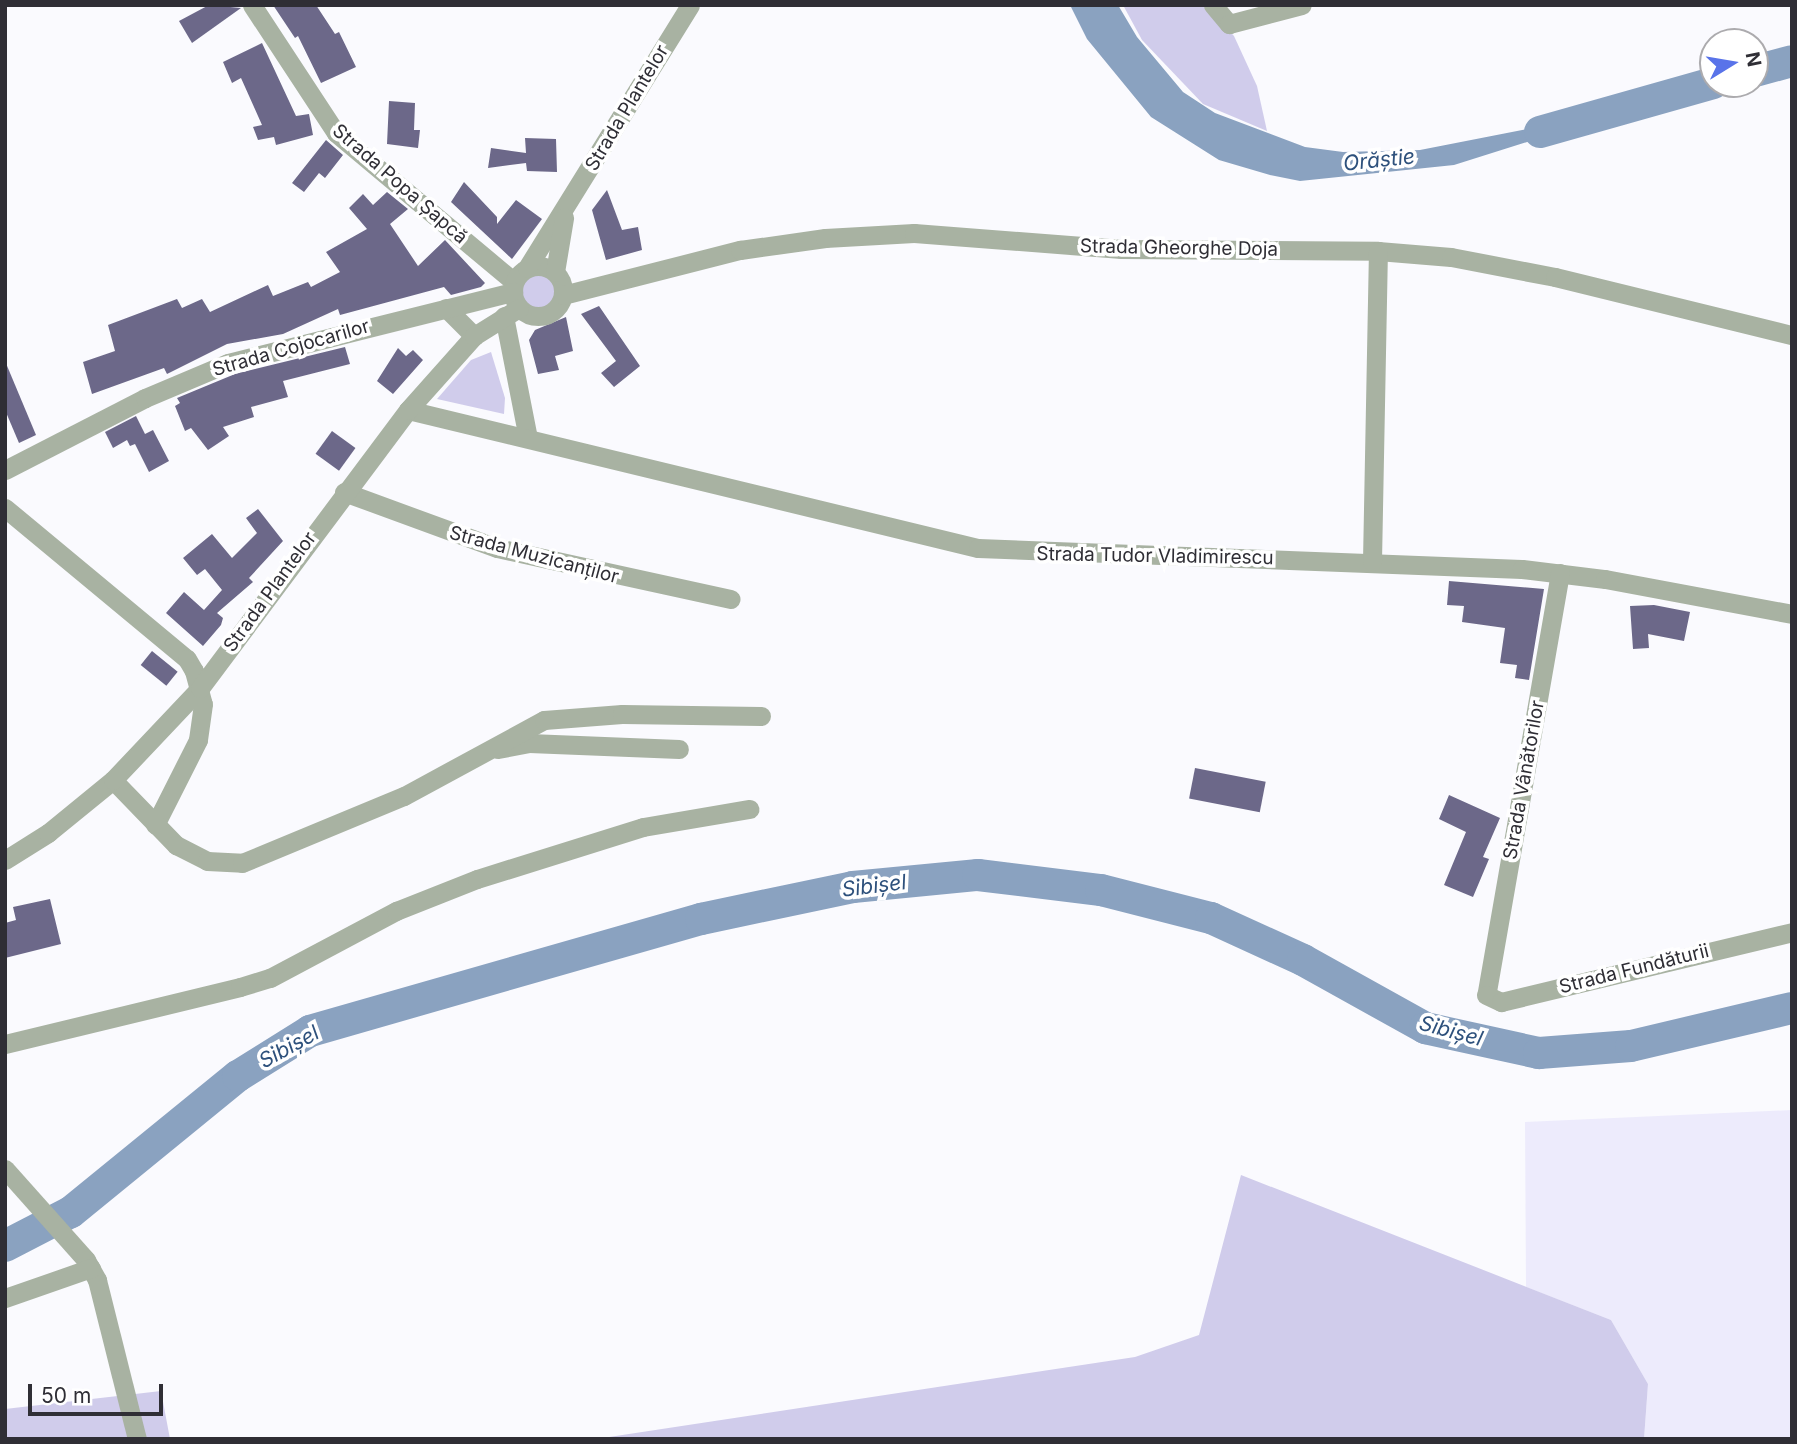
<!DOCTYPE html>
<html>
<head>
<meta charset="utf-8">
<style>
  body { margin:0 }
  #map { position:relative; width:1797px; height:1444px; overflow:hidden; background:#fafafe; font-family:Inter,sans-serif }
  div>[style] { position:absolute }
  .built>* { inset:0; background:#edebfc }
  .green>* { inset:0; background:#d0cceb }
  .round { border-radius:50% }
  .water>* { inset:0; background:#8aa2c0 }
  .river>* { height:32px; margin:-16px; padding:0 16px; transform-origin:16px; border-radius:16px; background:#8aa2c0 }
  .building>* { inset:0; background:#6c6889; transform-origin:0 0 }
  .minor>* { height:19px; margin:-9.5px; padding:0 9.5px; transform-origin:9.5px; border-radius:9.5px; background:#a8b2a2 }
  .minor>.ring { margin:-9.5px; padding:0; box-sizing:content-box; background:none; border:19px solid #a8b2a2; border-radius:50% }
  span { translate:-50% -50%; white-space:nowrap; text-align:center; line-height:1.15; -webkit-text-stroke:7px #fff; paint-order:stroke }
  .street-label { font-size:19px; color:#2f2e35 }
  .water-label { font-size:21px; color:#2e517c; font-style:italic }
  .frame { position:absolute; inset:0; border:7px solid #2f2e35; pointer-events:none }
  .north { position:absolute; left:1699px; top:28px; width:70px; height:70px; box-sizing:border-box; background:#fff; border:2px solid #acabae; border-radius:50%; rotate:79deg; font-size:19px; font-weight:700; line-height:28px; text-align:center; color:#2f2e35 }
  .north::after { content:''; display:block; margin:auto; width:24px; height:32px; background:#5973e9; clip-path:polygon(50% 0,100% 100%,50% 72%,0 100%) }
  .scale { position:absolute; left:28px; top:1384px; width:135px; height:32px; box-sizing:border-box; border:4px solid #2f2e35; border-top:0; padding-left:9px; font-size:21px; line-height:24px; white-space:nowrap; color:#2f2e35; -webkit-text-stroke:5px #fff; paint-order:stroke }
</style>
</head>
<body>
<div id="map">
  <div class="built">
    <i style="clip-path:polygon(1792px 1110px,1792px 1439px,1644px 1439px,1648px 1384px,1611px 1320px,1526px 1287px,1525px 1122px)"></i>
  </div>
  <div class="green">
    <i style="clip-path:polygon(1123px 5px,1205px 5px,1234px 36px,1257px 86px,1267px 131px,1203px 104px,1142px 40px)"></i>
    <i class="round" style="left:521px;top:273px;width:36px;height:36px"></i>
    <i style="clip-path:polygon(491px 352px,505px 398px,504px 414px,437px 399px,471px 360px)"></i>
    <i style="clip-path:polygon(1241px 1175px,1611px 1320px,1648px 1384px,1644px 1439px,596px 1439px,1135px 1357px,1199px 1335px)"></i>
    <i style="clip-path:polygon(161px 1391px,170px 1439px,5px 1439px,5px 1409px)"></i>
  </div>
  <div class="water">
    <i style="clip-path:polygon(1070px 5px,1118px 5px,1137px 37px,1183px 92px,1215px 113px,1305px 147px,1343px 152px,1420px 150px,1579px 119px,1581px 125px,1454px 165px,1300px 181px,1270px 175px,1219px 160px,1151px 117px,1087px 39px)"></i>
  </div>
  <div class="river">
    <i style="left:1755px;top:71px;width:38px;rotate:-15deg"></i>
    <i style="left:1540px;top:132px;width:180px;rotate:-15.8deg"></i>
    <i style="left:5px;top:1246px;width:74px;rotate:-27.3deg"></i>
    <i style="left:71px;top:1212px;width:215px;rotate:-39.2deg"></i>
    <i style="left:238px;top:1076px;width:85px;rotate:-32deg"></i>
    <i style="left:310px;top:1031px;width:407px;rotate:-16deg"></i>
    <i style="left:701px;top:919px;width:155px;rotate:-11.9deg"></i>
    <i style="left:853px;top:887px;width:126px;rotate:-5.5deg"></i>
    <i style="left:978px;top:875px;width:124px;rotate:7deg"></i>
    <i style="left:1101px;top:890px;width:114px;rotate:14.3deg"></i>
    <i style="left:1211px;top:918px;width:101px;rotate:24.5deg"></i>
    <i style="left:1303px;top:960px;width:140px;rotate:29.1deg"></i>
    <i style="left:1425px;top:1028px;width:117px;rotate:12.4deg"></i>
    <i style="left:1539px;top:1053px;width:92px;rotate:-4.4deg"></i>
    <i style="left:1631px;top:1046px;width:165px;rotate:-13.3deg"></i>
  </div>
  <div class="building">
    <i style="clip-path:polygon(209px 5px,241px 8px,192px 43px,179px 21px)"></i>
    <i style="clip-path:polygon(273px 5px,316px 5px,335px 34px,339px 32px,356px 67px,321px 83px,298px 36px,295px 38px)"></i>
    <i style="clip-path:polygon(262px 43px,296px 116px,309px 114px,313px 135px,276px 145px,274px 137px,258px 140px,253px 127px,262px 125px,241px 78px,232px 83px,223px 62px)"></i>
    <i style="clip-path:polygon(389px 101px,415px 103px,414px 130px,420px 130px,418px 148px,387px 144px)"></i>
    <i style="clip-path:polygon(525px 138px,556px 139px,557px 172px,527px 171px,526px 163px,488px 168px,491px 148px,526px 153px)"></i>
    <i style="clip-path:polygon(326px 140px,343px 155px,325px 178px,319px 173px,304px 192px,292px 183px)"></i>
    <i style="clip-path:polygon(464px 182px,497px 217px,497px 224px,516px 200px,542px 219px,512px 259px,451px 202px)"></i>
    <i style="clip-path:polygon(607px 190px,622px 230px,638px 227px,642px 250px,606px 260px,592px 210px)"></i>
    <i style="clip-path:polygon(387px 192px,408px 209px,390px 224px,418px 266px,445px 240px,485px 283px,481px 287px,451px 295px,444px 287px,340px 315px,338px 309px,283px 334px,227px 344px,167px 374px,164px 368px,92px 394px,83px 362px,115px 351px,108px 325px,177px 299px,182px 308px,202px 299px,210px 312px,268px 285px,273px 296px,308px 282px,311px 287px,340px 272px,326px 252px,367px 229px,349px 208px,363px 194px,373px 205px)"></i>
    <i style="clip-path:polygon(599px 306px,640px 366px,614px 387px,601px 373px,616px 361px,581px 314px)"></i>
    <i style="clip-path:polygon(566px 317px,573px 351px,555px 356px,559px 370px,538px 374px,529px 340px,535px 330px)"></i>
    <i style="clip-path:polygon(345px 347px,350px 364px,283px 381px,288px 397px,251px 407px,254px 417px,223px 427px,229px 436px,208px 450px,191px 428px,185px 431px,175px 406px,180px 403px,177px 398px,235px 374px)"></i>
    <i style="clip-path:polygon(398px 348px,406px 356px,413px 350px,423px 360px,393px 394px,377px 381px)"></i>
    <i style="clip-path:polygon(5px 361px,36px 435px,19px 443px,5px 410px)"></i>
    <i style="clip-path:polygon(136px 416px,145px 434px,153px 430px,169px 461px,149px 472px,135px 444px,130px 446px,127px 440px,113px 448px,105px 432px)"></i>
    <i style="left:332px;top:431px;width:29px;height:28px;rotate:36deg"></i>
    <i style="clip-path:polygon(258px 509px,283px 541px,249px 578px,253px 582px,217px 613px,223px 618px,221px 625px,203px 646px,166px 613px,184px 592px,204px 610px,222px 590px,205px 569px,197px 575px,183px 558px,212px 534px,232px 558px,257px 533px,246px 518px)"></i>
    <i style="clip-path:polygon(1449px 581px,1544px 589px,1529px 680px,1515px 678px,1517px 665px,1500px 663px,1505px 628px,1462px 622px,1464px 606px,1447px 605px)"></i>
    <i style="clip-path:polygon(1654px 605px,1690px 612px,1684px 641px,1648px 634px,1649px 648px,1633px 649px,1630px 606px)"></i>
    <i style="left:152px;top:651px;width:33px;height:18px;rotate:39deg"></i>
    <i style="left:1195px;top:768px;width:72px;height:31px;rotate:11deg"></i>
    <i style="clip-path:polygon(1449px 795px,1500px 818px,1483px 857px,1489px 859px,1473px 897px,1444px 885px,1466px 832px,1439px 819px)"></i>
    <i style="clip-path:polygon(50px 899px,61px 944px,5px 958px,5px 923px,16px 920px,13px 907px)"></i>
  </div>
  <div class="minor">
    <i style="left:252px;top:5px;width:153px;rotate:56.7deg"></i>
    <i style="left:336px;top:133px;width:232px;rotate:39.9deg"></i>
    <i style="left:1213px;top:5px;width:25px;rotate:50deg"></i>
    <i style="left:1229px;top:24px;width:75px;rotate:-14.6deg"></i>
    <i class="ring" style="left:513px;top:266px;width:31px;height:31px"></i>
    <i style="left:527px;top:268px;width:309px;rotate:-58.2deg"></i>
    <i style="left:555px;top:272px;width:55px;rotate:-80.5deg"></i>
    <i style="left:563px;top:295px;width:183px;rotate:-14.3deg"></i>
    <i style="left:740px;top:250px;width:86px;rotate:-8deg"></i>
    <i style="left:825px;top:238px;width:89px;rotate:-3.2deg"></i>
    <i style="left:914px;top:233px;width:208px;rotate:4.4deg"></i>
    <i style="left:1121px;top:249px;width:257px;rotate:0.4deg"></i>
    <i style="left:1378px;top:251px;width:73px;rotate:4.7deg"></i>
    <i style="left:1451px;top:257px;width:106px;rotate:10.9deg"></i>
    <i style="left:1555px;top:277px;width:244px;rotate:13.8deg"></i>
    <i style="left:446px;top:308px;width:40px;rotate:45deg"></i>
    <i style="left:504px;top:316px;width:124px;rotate:78.9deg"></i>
    <i style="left:408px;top:410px;width:586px;rotate:13.61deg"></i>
    <i style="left:978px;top:548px;width:544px;rotate:2.21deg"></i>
    <i style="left:1522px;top:569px;width:84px;rotate:6.9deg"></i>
    <i style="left:1605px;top:579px;width:190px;rotate:10.6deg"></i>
    <i style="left:5px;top:470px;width:157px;rotate:-27.2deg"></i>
    <i style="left:145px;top:398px;width:90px;rotate:-22.9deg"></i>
    <i style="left:228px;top:363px;width:294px;rotate:-14deg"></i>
    <i style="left:344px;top:492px;width:163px;rotate:20.1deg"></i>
    <i style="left:497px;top:548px;width:239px;rotate:12.3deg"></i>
    <i style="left:5px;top:508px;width:236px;rotate:39.7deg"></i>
    <i style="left:187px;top:659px;width:14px;rotate:60deg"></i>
    <i style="left:194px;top:671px;width:34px;rotate:75deg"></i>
    <i style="left:203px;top:704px;width:36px;rotate:98deg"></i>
    <i style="left:198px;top:740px;width:95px;rotate:116.8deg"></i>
    <i style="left:1372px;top:561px;width:310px;rotate:-88.9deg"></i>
    <i style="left:1560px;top:573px;width:428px;rotate:99.9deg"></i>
    <i style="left:1486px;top:995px;width:17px;rotate:25deg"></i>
    <i style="left:1501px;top:1002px;width:299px;rotate:-13.5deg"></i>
    <i style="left:498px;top:749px;width:32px;rotate:-11deg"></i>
    <i style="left:529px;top:743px;width:150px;rotate:2.3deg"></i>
    <i style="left:113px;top:780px;width:91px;rotate:45.9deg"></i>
    <i style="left:176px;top:845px;width:35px;rotate:27deg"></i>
    <i style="left:207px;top:861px;width:35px;rotate:3deg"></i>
    <i style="left:242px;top:863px;width:175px;rotate:-22.5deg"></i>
    <i style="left:404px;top:796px;width:159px;rotate:-28.5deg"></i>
    <i style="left:544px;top:720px;width:78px;rotate:-4.4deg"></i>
    <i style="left:622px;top:714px;width:139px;rotate:0.8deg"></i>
    <i style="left:5px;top:860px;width:51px;rotate:-32.1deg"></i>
    <i style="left:48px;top:833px;width:84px;rotate:-39.2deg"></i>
    <i style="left:113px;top:780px;width:127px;rotate:-46.6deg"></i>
    <i style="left:200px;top:688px;width:347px;rotate:-53.2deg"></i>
    <i style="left:408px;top:410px;width:99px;rotate:-48.3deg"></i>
    <i style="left:474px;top:336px;width:53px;rotate:-31.9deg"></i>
    <i style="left:5px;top:1044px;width:242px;rotate:-13.6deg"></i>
    <i style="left:240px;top:987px;width:31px;rotate:-17deg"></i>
    <i style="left:270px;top:978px;width:143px;rotate:-28deg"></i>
    <i style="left:396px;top:911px;width:87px;rotate:-21.6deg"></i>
    <i style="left:477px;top:879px;width:174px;rotate:-17.4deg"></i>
    <i style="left:643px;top:827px;width:108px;rotate:-9.6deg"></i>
    <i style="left:5px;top:1169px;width:122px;rotate:48.3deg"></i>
    <i style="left:86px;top:1260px;width:23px;rotate:61deg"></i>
    <i style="left:97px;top:1280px;width:164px;rotate:75.9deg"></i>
    <i style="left:5px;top:1298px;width:91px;rotate:-19.2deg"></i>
  </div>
  <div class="street-label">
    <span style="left:627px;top:108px;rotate:-59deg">Strada Plantelor</span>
    <span style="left:400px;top:184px;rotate:41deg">Strada Popa Șapcă</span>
    <span style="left:1179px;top:248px;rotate:1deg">Strada Gheorghe Doja</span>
    <span style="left:291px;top:348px;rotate:-16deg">Strada Cojocarilor</span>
    <span style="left:534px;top:555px;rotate:15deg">Strada Muzicanților</span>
    <span style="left:1155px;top:556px;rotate:1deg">Strada Tudor Vladimirescu</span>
    <span style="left:270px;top:592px;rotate:-54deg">Strada Plantelor</span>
    <span style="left:1524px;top:780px;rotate:-80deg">Strada Vânătorilor</span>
    <span style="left:1634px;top:969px;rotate:-14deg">Strada Fundăturii</span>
  </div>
  <div class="water-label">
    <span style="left:1379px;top:160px;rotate:-6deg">Orăștie</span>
    <span style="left:874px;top:886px;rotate:-7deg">Sibișel</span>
    <span style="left:1451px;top:1031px;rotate:15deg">Sibișel</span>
    <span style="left:289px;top:1047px;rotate:-29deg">Sibișel</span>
  </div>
  <div class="frame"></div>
  <div class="north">N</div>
  <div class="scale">50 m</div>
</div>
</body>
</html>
